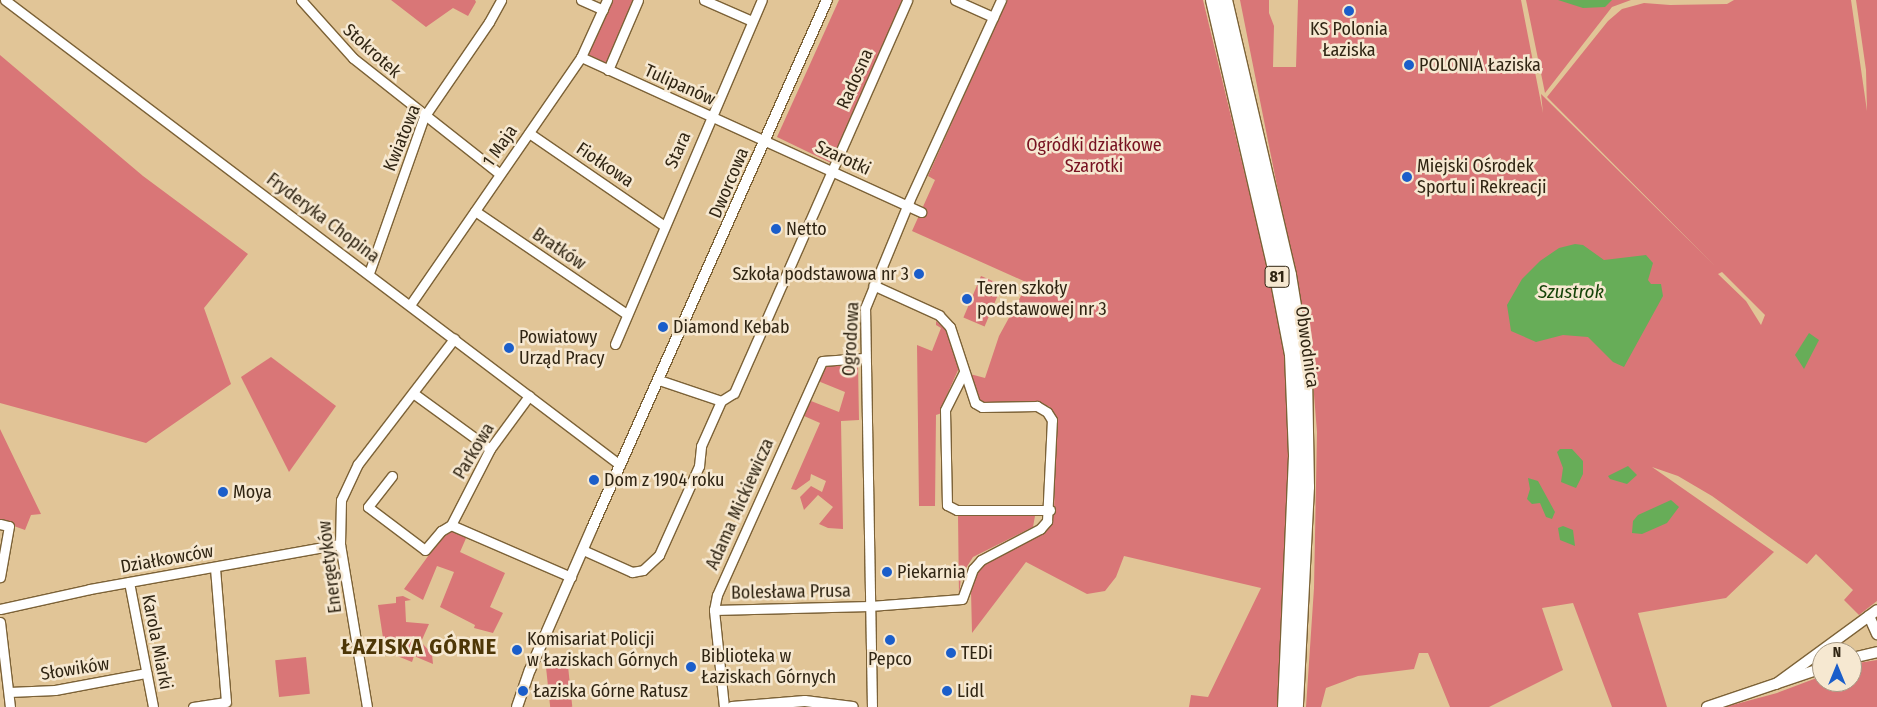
<!DOCTYPE html>
<html>
<head>
<meta charset="utf-8">
<style>
  body { margin:0 }
  #map { position:relative; width:1877px; height:707px; overflow:hidden; background:#e1c597; font-family:"Fira Sans Condensed",sans-serif }
  div>[style] { position:absolute }
  .green>* { inset:0; background:#d97677; transform-origin:0 0 }
  .water>* { inset:0; background:#67ad58 }
  .roads { filter:drop-shadow(1px 0 #7c6237) drop-shadow(-1px 0 #7c6237) drop-shadow(0 1px #7c6237) drop-shadow(0 -1px #7c6237) }
  .minor>* { height:9px; margin:-4.5px; padding:0 4.5px; transform-origin:4.5px; border-radius:4.5px; background:#fff }
  .tertiary>* { height:10px; margin:-5px; padding:0 5px; transform-origin:5px; border-radius:5px; background:#fff }
  .primary>* { height:14px; margin:-7px; padding:0 7px; transform-origin:7px; border-radius:7px; background:#fff }
  .dots>* { width:14px; height:14px; translate:-50% -50%; box-sizing:border-box; border:2px solid #f6e8d1; border-radius:50% }
  span { translate:-50% -50%; white-space:nowrap; text-align:center; line-height:1.15; -webkit-text-stroke:5px #f6e8d1; paint-order:stroke }
  .shield-label span { padding:1px 4px; background:#f6e8d1; border:1px solid; border-radius:4px; -webkit-text-stroke-width:0 }
  .shield-label { font-size:16px; color:#302513; font-weight:700 }
  .poi-label { font-size:18px; color:#302513 }
  .left { translate:0 -50%; text-align:left }
  .right { translate:-100% -50%; text-align:right }
  .street-label { font-size:18px; color:#302513 }
  .park-label { font-size:18px; color:#771120 }
  .water-label { font-size:19px; color:#154308; font-style:italic }
  .district-label { font-size:22px; color:#4e3707; font-weight:700; letter-spacing:1px }
  .north { position:absolute; left:1812px; top:642px; width:50px; height:50px; box-sizing:border-box; background:#f6e8d1; border:1px solid #a79a85; border-radius:50%; rotate:0deg; font-size:14px; font-weight:700; line-height:20px; text-align:center; color:#302513 }
  .north::after { content:''; display:block; margin:auto; width:18px; height:22px; background:#1b5eca; clip-path:polygon(50% 0,100% 100%,50% 72%,0 100%) }
</style>
</head>
<body>
<div id="map">
  <div class="green">
    <i style="clip-path:polygon(391px 0,475px 0,476px 2px,468px 16px,453px 8px,426px 27px)"></i>
    <i style="clip-path:polygon(613px 0,635px 0,607px 63px,588px 55px)"></i>
    <i style="clip-path:polygon(839px 0,905px 0,831px 163px,777px 137px)"></i>
    <i style="clip-path:polygon(1007px 0,1203px 0,1277px 308px,1291px 394px,1290px 485px,1277px 707px,1189px 707px,1191px 695px,1208px 697px,1261px 588px,1124px 556px,1116px 577px,1105px 591px,1087px 594px,1026px 562px,972px 633px,971px 591px,976px 573px,984px 564px,1046px 532px,1054px 514px,1056px 419px,1049px 406px,981px 404px,975px 397px,970px 374px,985px 378px,999px 336px,1028px 283px,912px 231px,935px 180px,928px 176px)"></i>
    <i style="clip-path:polygon(evenodd,1240px 0,1269px 0,1269px 13px,1274px 26px,1273px 67px,1296px 67px,1298px 0,1521px 0,1543px 113px,1541px 94px,1714px 265px,1547px 97px,1608px 21px,1622px 9px,1644px 3px,1670px 5px,1727px 4px,1734px 0,1851px 0,1867px 111px,1866px 70px,1856px 0,1877px 0,1877px 601px,1859px 615px,1844px 600px,1853px 590px,1816px 554px,1807px 564px,1712px 496px,1678px 476px,1652px 467px,1774px 552px,1726px 598px,1638px 613px,1667px 707px,1612px 707px,1573px 603px,1542px 608px,1563px 670px,1489px 707px,1450px 707px,1428px 653px,1419px 653px,1414px 669px,1358px 676px,1326px 688px,1321px 707px,1306px 707px,1314px 588px,1317px 432px,1311px 357px,1240px 0,1722px 272px,1765px 315px,1761px 325px,1746px 301px,1718px 274px,1722px 272px)"></i>
    <i style="clip-path:polygon(1526px 0,1631px 0,1612px 7px,1545px 93px)"></i>
    <i style="clip-path:polygon(0 55px,143px 176px,248px 254px,204px 308px,231px 384px,146px 443px,0 403px,0 429px,41px 514px,31px 515px,25px 530px,0 521px)"></i>
    <i style="left:981px;top:276px;width:23px;height:45px;rotate:23deg"></i>
    <i style="clip-path:polygon(936px 321px,947px 331px,959px 368px,941px 408px,942px 413px,936px 415px,935px 506px,919px 506px,917px 345px,932px 351px,941px 328px,936px 325px)"></i>
    <i style="clip-path:polygon(271px 357px,336px 406px,289px 472px,241px 377px)"></i>
    <i style="clip-path:polygon(858px 363px,859px 420px,841px 421px,843px 529px,828px 528px,819px 524px,833px 507px,818px 495px,804px 510px,800px 497px,811px 486px,822px 492px,826px 481px,811px 474px,810px 480px,796px 490px,791px 489px,820px 423px,804px 416px,811px 401px,839px 412px,845px 392px,818px 381px,825px 365px)"></i>
    <i style="clip-path:polygon(1031px 513px,1035px 516px,1033px 527px,973px 557px,961px 576px,959px 598px,958px 515px)"></i>
    <i style="clip-path:polygon(450px 531px,467px 536px,460px 552px,505px 573px,490px 607px,503px 613px,493px 633px,474px 628px,475px 625px,440px 607px,454px 572px,437px 566px,423px 600px,404px 589px,445px 533px)"></i>
    <i style="clip-path:polygon(403px 596px,411px 600px,405px 601px,406px 622px,429px 624px,421px 642px,432px 654px,433px 664px,414px 656px,412px 662px,385px 651px,378px 605px,396px 603px,396px 597px)"></i>
    <i style="left:306px;top:657px;width:37px;height:31px;rotate:84deg"></i>
    <i style="clip-path:polygon(1877px 660px,1877px 707px,1725px 707px,1777px 693px,1822px 676px,1822px 682px,1852px 682px,1852px 664px)"></i>
    <i style="left:568px;top:666px;width:41px;height:22px;rotate:84deg"></i>
  </div>
  <div class="water">
    <i style="clip-path:polygon(1558px 0,1612px 0,1605px 7px,1583px 8px)"></i>
    <i style="clip-path:polygon(1575px 244px,1583px 245px,1604px 260px,1646px 255px,1653px 263px,1648px 280px,1651px 284px,1661px 284px,1663px 296px,1624px 367px,1613px 362px,1588px 337px,1563px 335px,1536px 342px,1511px 331px,1507px 305px,1522px 279px,1540px 261px,1559px 248px)"></i>
    <i style="clip-path:polygon(1809px 333px,1819px 340px,1804px 369px,1795px 355px)"></i>
    <i style="clip-path:polygon(1560px 449px,1572px 449px,1583px 461px,1583px 474px,1576px 488px,1561px 482px,1563px 468px,1557px 452px)"></i>
    <i style="clip-path:polygon(1628px 466px,1637px 475px,1627px 484px,1610px 479px,1608px 476px)"></i>
    <i style="clip-path:polygon(1528px 478px,1538px 481px,1555px 512px,1552px 519px,1546px 517px,1540px 503px,1532px 504px,1527px 499px,1530px 489px)"></i>
    <i style="clip-path:polygon(1671px 500px,1679px 507px,1667px 523px,1642px 534px,1632px 533px,1633px 521px,1638px 515px)"></i>
    <i style="clip-path:polygon(1563px 526px,1573px 530px,1575px 546px,1560px 540px,1558px 528px)"></i>
  </div>
  <div class="roads">
    <div class="minor">
      <i style="left:5px;top:0;width:771px;rotate:37.09deg"></i>
      <i style="left:301px;top:0;width:78px;rotate:48.1deg"></i>
      <i style="left:353px;top:58px;width:187px;rotate:38.3deg"></i>
      <i style="left:581px;top:0;width:24px;rotate:24deg"></i>
      <i style="left:704px;top:0;width:52px;rotate:23.6deg"></i>
      <i style="left:955px;top:0;width:42px;rotate:24.1deg"></i>
      <i style="left:581px;top:57px;width:374px;rotate:24.5deg"></i>
      <i style="left:608px;top:70px;width:76px;rotate:-66.8deg"></i>
      <i style="left:529px;top:133px;width:163px;rotate:34.5deg"></i>
      <i style="left:475px;top:211px;width:181px;rotate:34.2deg"></i>
      <i style="left:369px;top:273px;width:165px;rotate:-70.6deg"></i>
      <i style="left:424px;top:117px;width:115px;rotate:-55.6deg"></i>
      <i style="left:489px;top:22px;width:25px;rotate:-61deg"></i>
      <i style="left:410px;top:305px;width:301px;rotate:-55.4deg"></i>
      <i style="left:581px;top:57px;width:63px;rotate:-65.5deg"></i>
      <i style="left:615px;top:344px;width:374px;rotate:-66.9deg"></i>
      <i style="left:964px;top:372px;width:42px;rotate:116.6deg"></i>
      <i style="left:945px;top:410px;width:95px;rotate:88.8deg"></i>
      <i style="left:947px;top:505px;width:11px;rotate:27deg"></i>
      <i style="left:957px;top:510px;width:93px"></i>
      <i style="left:659px;top:380px;width:65px;rotate:18.7deg"></i>
      <i style="left:413px;top:393px;width:95px;rotate:36deg"></i>
      <i style="left:392px;top:476px;width:39px;rotate:128deg"></i>
      <i style="left:368px;top:507px;width:71px;rotate:37deg"></i>
      <i style="left:425px;top:550px;width:25px;rotate:-50deg"></i>
      <i style="left:441px;top:531px;width:12px;rotate:-31deg"></i>
      <i style="left:451px;top:525px;width:85px;rotate:-62.8deg"></i>
      <i style="left:490px;top:449px;width:66px;rotate:-53.7deg"></i>
      <i style="left:0;top:524px;width:9px;rotate:13deg"></i>
      <i style="left:9px;top:526px;width:52px;rotate:100deg"></i>
      <i style="left:451px;top:525px;width:131px;rotate:23.4deg"></i>
      <i style="left:583px;top:550px;width:54px;rotate:24.2deg"></i>
      <i style="left:632px;top:572px;width:11px;rotate:-10deg"></i>
      <i style="left:643px;top:570px;width:22px;rotate:-43deg"></i>
      <i style="left:659px;top:555px;width:98px;rotate:-65.8deg"></i>
      <i style="left:699px;top:466px;width:20px;rotate:-84deg"></i>
      <i style="left:701px;top:446px;width:49px;rotate:-66deg"></i>
      <i style="left:721px;top:401px;width:15px;rotate:-32deg"></i>
      <i style="left:734px;top:393px;width:429px;rotate:-66.2deg"></i>
      <i style="left:129px;top:582px;width:127px;rotate:79.1deg"></i>
      <i style="left:0;top:609px;width:92px;rotate:-12.5deg"></i>
      <i style="left:90px;top:589px;width:254px;rotate:-10.2deg"></i>
      <i style="left:714px;top:610px;width:156px;rotate:-1.5deg"></i>
      <i style="left:870px;top:606px;width:92px;rotate:-4.4deg"></i>
      <i style="left:962px;top:599px;width:32px;rotate:-70deg"></i>
      <i style="left:973px;top:569px;width:12px;rotate:-48deg"></i>
      <i style="left:981px;top:560px;width:67px;rotate:-27.7deg"></i>
      <i style="left:1040px;top:529px;width:11px;rotate:-49deg"></i>
      <i style="left:1047px;top:521px;width:101px;rotate:-87.2deg"></i>
      <i style="left:1052px;top:420px;width:9px;rotate:-122deg"></i>
      <i style="left:1047px;top:412px;width:12px;rotate:-149deg"></i>
      <i style="left:1037px;top:406px;width:55px;rotate:179deg"></i>
      <i style="left:982px;top:407px;width:8px;rotate:-150deg"></i>
      <i style="left:975px;top:403px;width:80px;rotate:-108.2deg"></i>
      <i style="left:950px;top:327px;width:16px;rotate:-133deg"></i>
      <i style="left:939px;top:315px;width:72px;rotate:-155.6deg"></i>
      <i style="left:0;top:622px;width:86px;rotate:83.3deg"></i>
      <i style="left:9px;top:692px;width:46px;rotate:-2.5deg"></i>
      <i style="left:55px;top:690px;width:93px;rotate:-10.6deg"></i>
      <i style="left:193px;top:707px;width:33px;rotate:-9deg"></i>
      <i style="left:226px;top:702px;width:135px;rotate:-94.7deg"></i>
      <i style="left:367px;top:707px;width:165px;rotate:-99.4deg"></i>
      <i style="left:340px;top:544px;width:44px;rotate:-88.7deg"></i>
      <i style="left:341px;top:500px;width:40px;rotate:-65deg"></i>
      <i style="left:358px;top:464px;width:158px;rotate:-52.5deg"></i>
      <i style="left:724px;top:707px;width:98px;rotate:-95.9deg"></i>
      <i style="left:714px;top:610px;width:15px;rotate:-79deg"></i>
      <i style="left:717px;top:595px;width:256px;rotate:-65.8deg"></i>
      <i style="left:822px;top:361px;width:42px;rotate:-4.1deg"></i>
      <i style="left:872px;top:707px;width:399px;rotate:-91deg"></i>
      <i style="left:865px;top:308px;width:116px;rotate:-67.6deg"></i>
      <i style="left:909px;top:201px;width:221px;rotate:-65.4deg"></i>
    </div>
    <div class="tertiary">
      <i style="left:1869px;top:616px;width:20px;rotate:66deg"></i>
      <i style="left:1852px;top:658px;width:26px;rotate:-13deg"></i>
      <i style="left:1776px;top:684px;width:125px;rotate:-36.2deg"></i>
      <i style="left:517px;top:707px;width:39px;rotate:-71deg"></i>
      <i style="left:530px;top:670px;width:155px;rotate:-66.4deg"></i>
      <i style="left:592px;top:528px;width:578px;rotate:-66.01deg"></i>
      <i style="left:732px;top:707px;width:73px;rotate:-4.7deg"></i>
      <i style="left:805px;top:701px;width:48px;rotate:7.1deg"></i>
      <i style="left:1707px;top:707px;width:121px;rotate:-18.7deg"></i>
    </div>
    <div class="primary">
      <i style="left:1213px;top:0;width:289px;rotate:77deg"></i>
      <i style="left:1278px;top:282px;width:74px;rotate:79.1deg"></i>
      <i style="left:1292px;top:355px;width:101px;rotate:87.7deg"></i>
      <i style="left:1296px;top:456px;width:251px;rotate:92.5deg"></i>
      <i style="left:1225px;top:0;width:282px;rotate:76.9deg"></i>
      <i style="left:1289px;top:275px;width:100px;rotate:80.8deg"></i>
      <i style="left:1305px;top:374px;width:113px;rotate:89deg"></i>
      <i style="left:1307px;top:487px;width:220px;rotate:92.9deg"></i>
    </div>
  </div>
  <div class="dots">
    <i style="left:1349px;top:11px;background:#1b5eca"></i>
    <i style="left:1409px;top:65px;background:#1b5eca"></i>
    <i style="left:1407px;top:177px;background:#1b5eca"></i>
    <i style="left:776px;top:229px;background:#1b5eca"></i>
    <i style="left:919px;top:274px;background:#1b5eca"></i>
    <i style="left:967px;top:299px;background:#1b5eca"></i>
    <i style="left:663px;top:327px;background:#1b5eca"></i>
    <i style="left:509px;top:348px;background:#1b5eca"></i>
    <i style="left:594px;top:480px;background:#1b5eca"></i>
    <i style="left:223px;top:492px;background:#1b5eca"></i>
    <i style="left:887px;top:572px;background:#1b5eca"></i>
    <i style="left:890px;top:640px;background:#1b5eca"></i>
    <i style="left:517px;top:650px;background:#1b5eca"></i>
    <i style="left:951px;top:653px;background:#1b5eca"></i>
    <i style="left:691px;top:667px;background:#1b5eca"></i>
    <i style="left:523px;top:691px;background:#1b5eca"></i>
    <i style="left:947px;top:691px;background:#1b5eca"></i>
  </div>
  <div class="shield-label">
    <span style="left:1277px;top:277px">81</span>
  </div>
  <div class="poi-label">
    <span style="left:1349px;top:40px">KS Polonia<br>Łaziska</span>
    <span class="left" style="left:1419px;top:65px">POLONIA Łaziska</span>
    <span class="left" style="left:1417px;top:177px">Miejski Ośrodek<br>Sportu i Rekreacji</span>
    <span class="left" style="left:786px;top:229px">Netto</span>
    <span class="right" style="left:909px;top:274px">Szkoła podstawowa nr 3</span>
    <span class="left" style="left:977px;top:299px">Teren szkoły<br>podstawowej nr 3</span>
    <span class="left" style="left:673px;top:327px">Diamond Kebab</span>
    <span class="left" style="left:519px;top:348px">Powiatowy<br>Urząd Pracy</span>
    <span class="left" style="left:604px;top:480px">Dom z 1904 roku</span>
    <span class="left" style="left:233px;top:492px">Moya</span>
    <span class="left" style="left:897px;top:572px">Piekarnia</span>
    <span class="left" style="left:527px;top:650px">Komisariat Policji<br>w Łaziskach Górnych</span>
    <span class="left" style="left:961px;top:653px">TEDi</span>
    <span class="left" style="left:701px;top:667px">Biblioteka w<br>Łaziskach Górnych</span>
    <span style="left:890px;top:659px">Pepco</span>
    <span class="left" style="left:533px;top:691px">Łaziska Górne Ratusz</span>
    <span class="left" style="left:957px;top:691px">Lidl</span>
  </div>
  <div class="street-label">
    <span style="left:372px;top:51px;rotate:42deg">Stokrotek</span>
    <span style="left:855px;top:79px;rotate:-66deg">Radosna</span>
    <span style="left:680px;top:85px;rotate:24deg">Tulipanów</span>
    <span style="left:402px;top:138px;rotate:-68deg">Kwiatowa</span>
    <span style="left:500px;top:146px;rotate:-55deg">1 Maja</span>
    <span style="left:678px;top:150px;rotate:-66deg">Stara</span>
    <span style="left:843px;top:158px;rotate:25deg">Szarotki</span>
    <span style="left:605px;top:165px;rotate:34deg">Fiołkowa</span>
    <span style="left:729px;top:183px;rotate:-67deg">Dworcowa</span>
    <span style="left:323px;top:218px;rotate:37deg">Fryderyka Chopina</span>
    <span style="left:559px;top:249px;rotate:34deg">Bratków</span>
    <span style="left:851px;top:339px;rotate:-87deg">Ogrodowa</span>
    <span style="left:1307px;top:347px;rotate:82deg">Obwodnica</span>
    <span style="left:474px;top:451px;rotate:-59deg">Parkowa</span>
    <span style="left:740px;top:504px;rotate:-66deg">Adama Mickiewicza</span>
    <span style="left:167px;top:559px;rotate:-10deg">Działkowców</span>
    <span style="left:330px;top:567px;rotate:-97deg">Energetyków</span>
    <span style="left:791px;top:592px;rotate:-1deg">Bolesława Prusa</span>
    <span style="left:157px;top:642px;rotate:79deg">Karola Miarki</span>
    <span style="left:75px;top:669px;rotate:-9deg">Słowików</span>
  </div>
  <div class="park-label">
    <span style="left:1094px;top:156px">Ogródki działkowe<br>Szarotki</span>
  </div>
  <div class="water-label">
    <span style="left:1571px;top:292px">Szustrok</span>
  </div>
  <div class="district-label">
    <span style="left:419px;top:647px">ŁAZISKA GÓRNE</span>
  </div>
  <div class="north">N</div>
</div>
</body>
</html>
